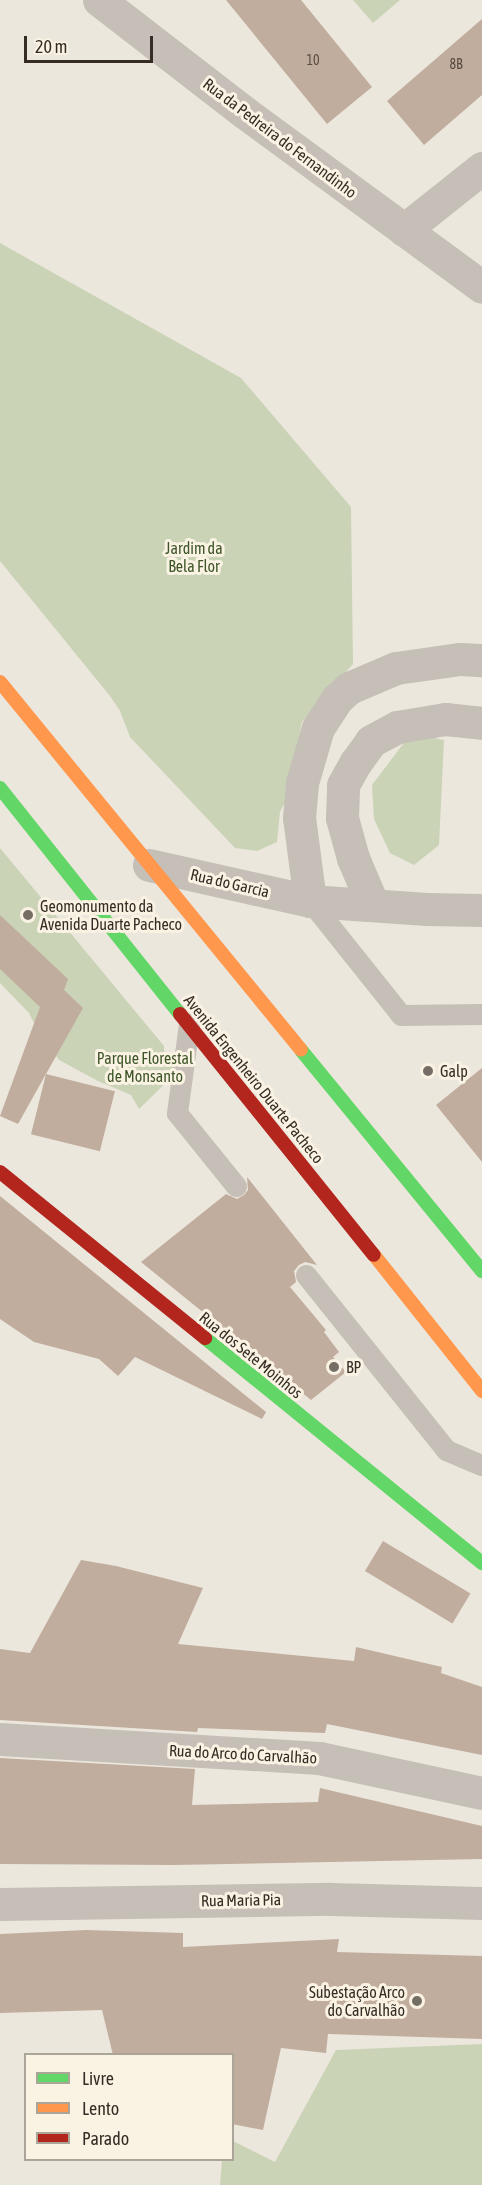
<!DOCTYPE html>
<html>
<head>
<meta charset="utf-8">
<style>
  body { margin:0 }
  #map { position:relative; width:482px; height:2185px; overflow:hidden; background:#ece7dd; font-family:"Asap Condensed",sans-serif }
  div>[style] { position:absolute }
  .green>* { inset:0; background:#cad3b6 }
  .building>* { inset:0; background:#c1ad9e; transform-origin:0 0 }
  .lane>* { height:21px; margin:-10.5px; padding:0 10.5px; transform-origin:10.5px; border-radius:10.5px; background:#c5bfb7 }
  .street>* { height:33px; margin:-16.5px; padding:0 16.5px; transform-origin:16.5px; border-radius:16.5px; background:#c5bfb7 }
  .fast>* { height:14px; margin:-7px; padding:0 7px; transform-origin:7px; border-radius:7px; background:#63d668 }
  .slow>* { height:14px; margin:-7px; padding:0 7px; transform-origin:7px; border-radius:7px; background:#ff974d }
  .jam>* { height:14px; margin:-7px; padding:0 7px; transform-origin:7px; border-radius:7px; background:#b3261e }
  .dots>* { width:16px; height:16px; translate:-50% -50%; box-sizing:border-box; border:3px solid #faf3e4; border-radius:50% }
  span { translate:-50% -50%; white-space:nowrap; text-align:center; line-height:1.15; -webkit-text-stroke:6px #faf3e4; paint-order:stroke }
  .number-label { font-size:14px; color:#584d43 }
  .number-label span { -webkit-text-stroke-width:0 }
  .street-label { font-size:16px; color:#352d25 }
  .park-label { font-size:16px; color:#3e5528 }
  .poi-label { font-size:16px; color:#352d25 }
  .left { translate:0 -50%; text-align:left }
  .right { translate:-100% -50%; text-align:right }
  .legend { position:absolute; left:24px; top:2053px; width:210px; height:108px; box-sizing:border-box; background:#faf3e4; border:2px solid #aba498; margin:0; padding:8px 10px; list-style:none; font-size:18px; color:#352d25 }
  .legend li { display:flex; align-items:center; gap:12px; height:30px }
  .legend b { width:30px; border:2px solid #aba498 }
  .scale { position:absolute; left:24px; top:36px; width:129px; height:27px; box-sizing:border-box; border:3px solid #352d25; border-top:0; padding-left:8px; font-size:18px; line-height:21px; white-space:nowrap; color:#352d25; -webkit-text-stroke:4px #faf3e4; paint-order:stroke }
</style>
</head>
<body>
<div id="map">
  <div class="green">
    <i style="clip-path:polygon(353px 0,400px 0,373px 23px)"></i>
    <i style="clip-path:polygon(0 243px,241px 378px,351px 507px,353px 664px,302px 722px,289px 795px,280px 812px,277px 842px,257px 851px,235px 848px,130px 737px,120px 711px,110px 696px,0 561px)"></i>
    <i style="clip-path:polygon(424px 736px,444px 740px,439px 845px,414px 865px,390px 853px,374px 819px,372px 785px,406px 740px)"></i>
    <i style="clip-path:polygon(0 848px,164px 1046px,164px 1051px,180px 1069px,139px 1109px,131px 1095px,98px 1081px,59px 1060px,39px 1033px,29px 1013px,0 983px)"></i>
    <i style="clip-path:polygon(482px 2044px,482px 2185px,220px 2185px,222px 2160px,232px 2160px,233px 2141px,275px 2162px,336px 2050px)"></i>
  </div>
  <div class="building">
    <i style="clip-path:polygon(226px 0,301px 0,372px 87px,327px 124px)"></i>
    <i style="clip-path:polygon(482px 19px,482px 95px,424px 145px,387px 101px)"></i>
    <i style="clip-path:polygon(0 915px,68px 979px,64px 990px,83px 1008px,18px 1124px,0 1116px,40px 1007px,0 969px)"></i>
    <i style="clip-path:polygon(482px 1068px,482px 1162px,436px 1105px)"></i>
    <i style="left:46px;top:1074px;width:71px;height:62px;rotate:14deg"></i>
    <i style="clip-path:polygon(247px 1177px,317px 1265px,305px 1262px,299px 1265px,294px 1271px,296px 1282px,290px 1287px,326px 1330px,324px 1332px,339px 1352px,333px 1357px,346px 1372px,311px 1400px,141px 1262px,226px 1194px,237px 1199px,244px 1195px,248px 1190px)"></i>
    <i style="clip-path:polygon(0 1196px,266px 1412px,262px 1419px,135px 1357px,118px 1376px,99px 1359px,34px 1342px,0 1319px)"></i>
    <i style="left:383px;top:1541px;width:102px;height:35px;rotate:31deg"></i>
    <i style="clip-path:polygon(81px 1560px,116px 1566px,203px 1588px,178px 1644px,354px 1661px,356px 1647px,442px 1667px,441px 1673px,482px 1687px,482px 1755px,327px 1724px,325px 1733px,198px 1728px,197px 1732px,0 1720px,0 1649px,30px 1653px)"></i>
    <i style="clip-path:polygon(0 1758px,195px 1769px,192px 1805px,318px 1802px,320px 1788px,482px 1826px,482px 1859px,174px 1865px,0 1864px)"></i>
    <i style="clip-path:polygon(86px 1930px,183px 1933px,183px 1947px,339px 1939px,337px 1952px,482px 1956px,482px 2039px,328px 2034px,326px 2053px,281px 2048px,263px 2130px,232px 2124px,232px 2055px,113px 2055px,102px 2010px,0 2013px,0 1934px)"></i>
  </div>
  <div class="lane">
    <i style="left:310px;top:901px;width:146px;rotate:51.4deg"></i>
    <i style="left:401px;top:1015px;width:81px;rotate:-0.7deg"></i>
    <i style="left:189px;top:1024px;width:90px;rotate:97.7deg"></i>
    <i style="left:177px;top:1113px;width:94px;rotate:51.1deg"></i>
    <i style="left:306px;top:1275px;width:224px;rotate:51.3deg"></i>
    <i style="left:446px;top:1450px;width:39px;rotate:23deg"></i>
  </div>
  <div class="street">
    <i style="left:99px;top:0;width:183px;rotate:37.7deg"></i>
    <i style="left:244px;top:112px;width:295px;rotate:36.3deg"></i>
    <i style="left:404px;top:230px;width:100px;rotate:-38.5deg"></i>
    <i style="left:149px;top:865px;width:165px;rotate:12.6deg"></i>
    <i style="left:310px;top:901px;width:117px;rotate:3.9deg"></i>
    <i style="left:427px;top:909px;width:55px;rotate:1deg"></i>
    <i style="left:310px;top:901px;width:84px;rotate:-97.5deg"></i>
    <i style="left:299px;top:818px;width:35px;rotate:-85deg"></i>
    <i style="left:302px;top:783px;width:57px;rotate:-73.8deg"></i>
    <i style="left:318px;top:728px;width:35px;rotate:-57deg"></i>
    <i style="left:337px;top:699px;width:16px;rotate:-43deg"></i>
    <i style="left:349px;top:688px;width:51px;rotate:-23.1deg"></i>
    <i style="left:396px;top:668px;width:65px;rotate:-8deg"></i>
    <i style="left:460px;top:659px;width:22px;rotate:3deg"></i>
    <i style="left:373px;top:905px;width:51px;rotate:-113.1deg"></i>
    <i style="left:353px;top:858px;width:41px;rotate:-105.4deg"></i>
    <i style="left:342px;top:818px;width:33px;rotate:-88deg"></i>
    <i style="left:343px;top:785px;width:26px;rotate:-61deg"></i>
    <i style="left:356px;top:762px;width:26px;rotate:-54deg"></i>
    <i style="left:371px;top:741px;width:30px;rotate:-28deg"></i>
    <i style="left:397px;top:727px;width:49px;rotate:-9.5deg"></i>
    <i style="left:445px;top:719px;width:37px;rotate:6deg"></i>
    <i style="left:0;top:1739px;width:320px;rotate:3.4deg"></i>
    <i style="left:319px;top:1758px;width:167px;rotate:12.1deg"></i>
    <i style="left:0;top:1904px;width:331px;rotate:-0.9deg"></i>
    <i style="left:331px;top:1899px;width:151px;rotate:1.5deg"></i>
  </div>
  <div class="fast">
    <i style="left:0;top:788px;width:289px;rotate:51.5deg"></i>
    <i style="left:301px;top:1050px;width:286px;rotate:50.7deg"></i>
    <i style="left:205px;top:1338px;width:357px;rotate:39.1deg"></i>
  </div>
  <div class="slow">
    <i style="left:0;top:682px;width:475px;rotate:50.7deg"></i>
    <i style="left:374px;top:1255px;width:174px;rotate:51.5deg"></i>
  </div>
  <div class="jam">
    <i style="left:180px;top:1014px;width:309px;rotate:51.2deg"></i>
    <i style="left:0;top:1172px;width:264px;rotate:39deg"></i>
  </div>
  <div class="dots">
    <i style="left:28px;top:915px;background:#756e65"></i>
    <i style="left:428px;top:1071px;background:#756e65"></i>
    <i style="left:334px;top:1367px;background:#756e65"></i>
    <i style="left:417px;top:2001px;background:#756e65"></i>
  </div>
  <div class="number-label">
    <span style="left:313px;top:60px">10</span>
    <span style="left:456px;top:64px">8B</span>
  </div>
  <div class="street-label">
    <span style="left:280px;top:138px;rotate:37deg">Rua da Pedreira do Fernandinho</span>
    <span style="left:230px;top:883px;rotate:13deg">Rua do Garcia</span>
    <span style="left:254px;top:1079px;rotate:51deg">Avenida Engenheiro Duarte Pacheco</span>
    <span style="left:251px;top:1355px;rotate:39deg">Rua dos Sete Moinhos</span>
    <span style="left:243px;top:1754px;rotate:3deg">Rua do Arco do Carvalhão</span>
    <span style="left:241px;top:1900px;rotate:-1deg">Rua Maria Pia</span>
  </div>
  <div class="park-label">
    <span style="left:194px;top:557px">Jardim da<br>Bela Flor</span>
    <span style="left:145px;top:1067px">Parque Florestal<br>de Monsanto</span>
  </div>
  <div class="poi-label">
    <span class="left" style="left:40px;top:915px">Geomonumento da<br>Avenida Duarte Pacheco</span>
    <span class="left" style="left:440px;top:1071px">Galp</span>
    <span class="left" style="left:346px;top:1367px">BP</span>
    <span class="right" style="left:405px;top:2001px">Subestação Arco<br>do Carvalhão</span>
  </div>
  <ul class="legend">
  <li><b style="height:8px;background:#63d668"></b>Livre</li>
  <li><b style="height:8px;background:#ff974d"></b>Lento</li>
  <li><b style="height:8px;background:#b3261e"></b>Parado</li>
  </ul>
  <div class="scale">20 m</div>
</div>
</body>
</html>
